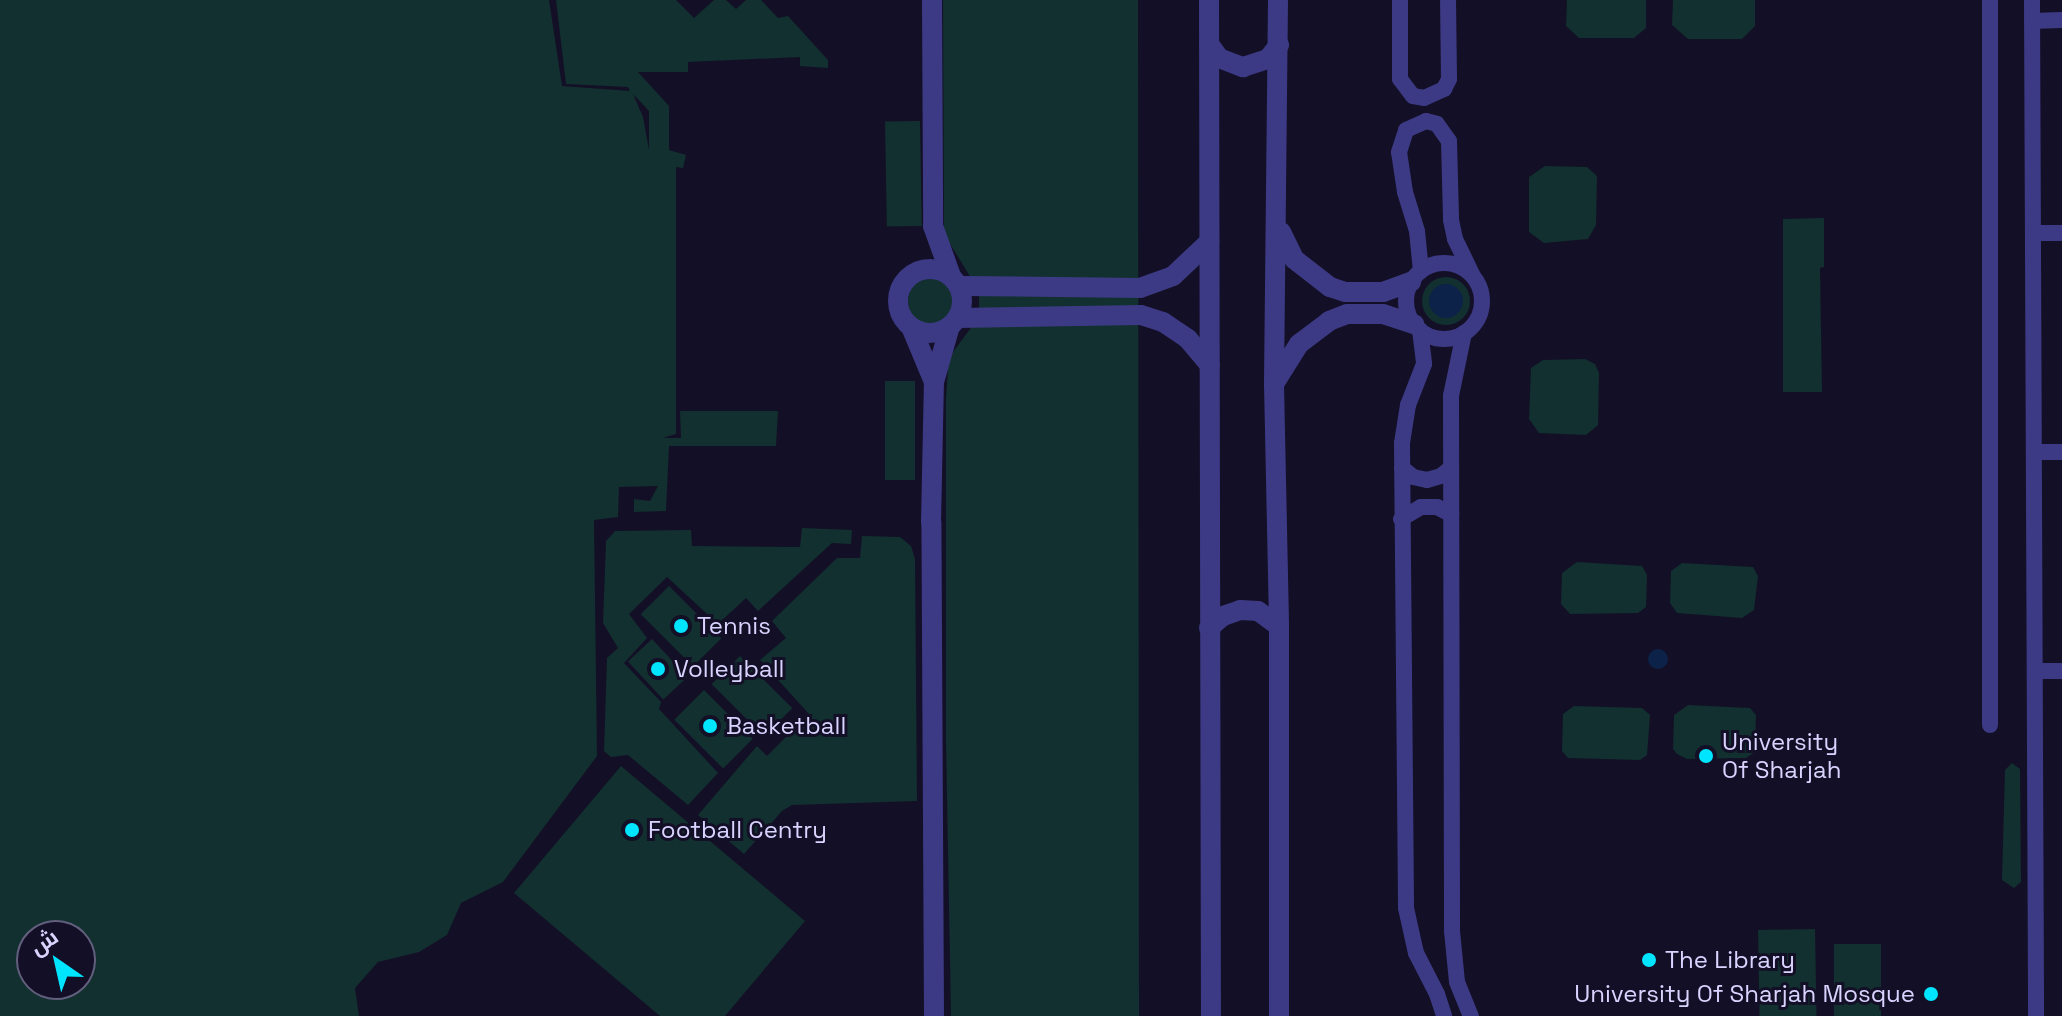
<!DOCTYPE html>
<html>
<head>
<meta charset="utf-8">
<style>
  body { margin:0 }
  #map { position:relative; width:2062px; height:1016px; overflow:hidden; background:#130f26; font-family:"Space Grotesk",Cairo,sans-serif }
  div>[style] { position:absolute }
  .green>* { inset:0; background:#12302f; transform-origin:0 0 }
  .round { border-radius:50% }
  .water>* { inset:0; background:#0c2248 }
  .minor>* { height:16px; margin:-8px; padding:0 8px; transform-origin:8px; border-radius:8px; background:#3d3a85 }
  .minor>.ring { margin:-8px; padding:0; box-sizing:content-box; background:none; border:16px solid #3d3a85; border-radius:50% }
  .tertiary>* { height:20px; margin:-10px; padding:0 10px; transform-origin:10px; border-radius:10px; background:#3d3a85 }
  .tertiary>.ring { margin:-10px; padding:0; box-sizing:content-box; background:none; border:20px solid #3d3a85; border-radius:50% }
  .dots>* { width:22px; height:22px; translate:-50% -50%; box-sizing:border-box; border:4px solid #130f26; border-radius:50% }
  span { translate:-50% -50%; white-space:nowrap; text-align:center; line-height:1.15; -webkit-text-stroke:6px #130f26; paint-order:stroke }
  .poi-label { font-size:24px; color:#d9d4ff }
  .left { translate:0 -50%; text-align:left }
  .right { translate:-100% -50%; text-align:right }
  .north { position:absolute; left:16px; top:920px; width:80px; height:80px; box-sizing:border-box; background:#130f26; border:2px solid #625e7d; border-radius:50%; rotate:326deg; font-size:22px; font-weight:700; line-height:32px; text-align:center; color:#d9d4ff }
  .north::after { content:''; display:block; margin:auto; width:28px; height:36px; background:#00e5ff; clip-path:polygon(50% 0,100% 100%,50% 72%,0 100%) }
</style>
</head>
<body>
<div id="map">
  <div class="green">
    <i style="clip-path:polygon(evenodd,0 0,549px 0,562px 86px,630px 91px,628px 87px,566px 84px,556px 0,676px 0,694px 18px,714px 0,726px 0,736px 9px,746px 0,761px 0,778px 18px,788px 16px,828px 60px,828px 68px,800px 66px,800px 57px,688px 62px,688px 72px,638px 72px,669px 106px,669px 150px,686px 155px,683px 168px,676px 167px,676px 434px,663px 438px,681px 438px,680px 411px,778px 411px,776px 446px,669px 446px,666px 511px,634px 512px,634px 499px,650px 501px,658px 486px,619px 487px,618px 517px,594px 520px,597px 756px,503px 882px,461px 903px,447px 935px,419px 952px,378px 962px,355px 988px,359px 1016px,0 1016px,0 0,633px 94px,649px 111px,649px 150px,643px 117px,633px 94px,0 0,32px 936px,80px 936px,80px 984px,32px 984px,32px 936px)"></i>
    <i style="clip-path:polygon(943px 0,1138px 0,1139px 1016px,951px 1016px,946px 741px,946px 399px,948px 368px,953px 352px,973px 325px,979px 310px,979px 291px,944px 234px)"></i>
    <i style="clip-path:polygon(1567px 0,1646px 0,1646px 28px,1634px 38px,1579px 38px,1566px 26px)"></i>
    <i style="clip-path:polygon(1673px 0,1755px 0,1755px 26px,1742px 39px,1688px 39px,1672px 25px)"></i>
    <i style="left:920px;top:121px;width:105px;height:35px;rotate:89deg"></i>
    <i style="clip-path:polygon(1545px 166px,1587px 167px,1597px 176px,1596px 225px,1588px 239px,1544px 243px,1529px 232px,1529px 177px)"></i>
    <i style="clip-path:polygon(1824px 218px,1824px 267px,1820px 268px,1822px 392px,1783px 392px,1783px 219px)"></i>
    <i class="round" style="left:908px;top:276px;width:50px;height:50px"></i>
    <i class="round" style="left:1422px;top:277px;width:48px;height:48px"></i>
    <i style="clip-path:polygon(1585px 359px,1595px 364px,1599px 373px,1598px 425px,1586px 435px,1539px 433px,1529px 419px,1531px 368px,1543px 360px)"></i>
    <i style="left:885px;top:381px;width:30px;height:99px"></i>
    <i style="clip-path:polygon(802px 528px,852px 530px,851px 544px,832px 543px,758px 611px,746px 598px,718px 624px,667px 577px,629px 614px,647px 638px,624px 663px,661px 702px,659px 709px,718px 773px,688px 805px,628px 755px,611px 757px,604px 751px,607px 658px,618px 648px,603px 623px,606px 541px,615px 531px,691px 530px,692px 546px,800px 547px)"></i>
    <i style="clip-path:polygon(862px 536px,900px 537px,911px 546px,915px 559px,917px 801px,792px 805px,782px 811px,744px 854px,698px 815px,757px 746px,767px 756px,809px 714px,760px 660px,786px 638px,772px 621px,837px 558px,860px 558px)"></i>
    <i style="clip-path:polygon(1577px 562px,1642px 566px,1647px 575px,1646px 607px,1638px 613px,1570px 614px,1561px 604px,1562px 573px)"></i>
    <i style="clip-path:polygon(1682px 563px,1753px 567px,1758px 576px,1754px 610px,1742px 618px,1677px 613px,1670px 603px,1671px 571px)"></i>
    <i style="left:669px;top:586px;width:74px;height:40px;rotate:45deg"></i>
    <i style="left:652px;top:639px;width:52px;height:33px;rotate:47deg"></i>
    <i style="left:740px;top:656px;width:74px;height:40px;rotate:45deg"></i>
    <i style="left:704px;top:690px;width:69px;height:42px;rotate:45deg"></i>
    <i style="clip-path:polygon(1688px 705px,1750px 708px,1756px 715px,1755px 752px,1746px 758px,1687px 759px,1677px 754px,1673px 749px,1674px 715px)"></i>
    <i style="clip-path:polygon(1574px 706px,1642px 708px,1650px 715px,1647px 755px,1640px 760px,1568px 758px,1562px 751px,1563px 714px)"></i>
    <i style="clip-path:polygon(2012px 763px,2020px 769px,2021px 882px,2014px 888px,2002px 880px,2005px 770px)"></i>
    <i style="clip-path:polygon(621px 766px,805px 921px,725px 1016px,660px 1016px,514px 893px)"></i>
    <i style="left:1815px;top:929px;width:87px;height:57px;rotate:89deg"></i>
    <i style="left:1881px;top:944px;width:72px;height:47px;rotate:90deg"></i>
  </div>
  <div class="water">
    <i class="round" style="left:1429px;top:284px;width:34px;height:34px"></i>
    <i class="round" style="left:1648px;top:649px;width:20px;height:20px"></i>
  </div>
  <div class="minor">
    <i style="left:1400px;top:0;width:79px;rotate:90deg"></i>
    <i style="left:1400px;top:79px;width:21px;rotate:53deg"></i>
    <i style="left:1413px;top:96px;width:11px;rotate:10deg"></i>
    <i style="left:1424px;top:98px;width:22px;rotate:-24deg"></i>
    <i style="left:1444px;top:89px;width:11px;rotate:-63deg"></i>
    <i style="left:1449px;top:79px;width:79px;rotate:-90.7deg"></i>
    <i style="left:2032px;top:0;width:1016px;rotate:89.77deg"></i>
    <i style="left:2032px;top:21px;width:30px;rotate:-2deg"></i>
    <i style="left:2033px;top:233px;width:29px"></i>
    <i class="ring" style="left:1406px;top:263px;width:60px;height:60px"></i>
    <i style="left:1421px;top:271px;width:40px;rotate:-95.7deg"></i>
    <i style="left:1417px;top:231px;width:41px;rotate:-107.1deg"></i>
    <i style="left:1405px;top:192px;width:40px;rotate:-98.5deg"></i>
    <i style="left:1399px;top:152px;width:23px;rotate:-72deg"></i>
    <i style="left:1406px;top:130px;width:22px;rotate:-24deg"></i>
    <i style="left:1426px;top:121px;width:11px;rotate:15deg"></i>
    <i style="left:1437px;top:124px;width:21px;rotate:55deg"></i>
    <i style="left:1449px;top:141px;width:79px;rotate:88.5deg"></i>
    <i style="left:1451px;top:220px;width:19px;rotate:78deg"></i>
    <i style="left:1455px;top:239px;width:41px;rotate:64.1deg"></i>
    <i style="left:1420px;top:330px;width:34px;rotate:83deg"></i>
    <i style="left:1424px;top:364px;width:44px;rotate:111.3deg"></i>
    <i style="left:1408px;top:405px;width:39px;rotate:99deg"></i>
    <i style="left:1402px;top:444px;width:464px;rotate:89.5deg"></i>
    <i style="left:1406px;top:908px;width:46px;rotate:77.5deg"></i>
    <i style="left:1416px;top:953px;width:46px;rotate:62.9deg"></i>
    <i style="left:1437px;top:994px;width:23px;rotate:72deg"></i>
    <i style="left:1464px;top:333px;width:64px;rotate:101.7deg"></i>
    <i style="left:1451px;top:396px;width:535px;rotate:89.89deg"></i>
    <i style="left:1452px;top:931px;width:51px;rotate:84.4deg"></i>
    <i style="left:1457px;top:982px;width:37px;rotate:68deg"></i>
    <i style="left:2034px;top:452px;width:28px"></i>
    <i style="left:1402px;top:468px;width:14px;rotate:39deg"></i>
    <i style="left:1413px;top:477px;width:14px;rotate:12deg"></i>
    <i style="left:1427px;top:480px;width:15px;rotate:-16deg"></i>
    <i style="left:1441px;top:476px;width:13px;rotate:-39deg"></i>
    <i style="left:1401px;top:519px;width:23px;rotate:-31deg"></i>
    <i style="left:1421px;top:507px;width:16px"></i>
    <i style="left:1437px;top:507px;width:16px;rotate:27deg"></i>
    <i style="left:2035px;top:671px;width:27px"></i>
    <i style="left:1990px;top:725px;width:725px;rotate:-90deg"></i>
  </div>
  <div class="tertiary">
    <i style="left:932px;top:0;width:226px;rotate:89.7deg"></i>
    <i style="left:933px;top:226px;width:53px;rotate:70.2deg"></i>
    <i style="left:1209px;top:0;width:1016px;rotate:89.89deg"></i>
    <i style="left:1278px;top:0;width:384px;rotate:90.6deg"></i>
    <i style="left:1274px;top:384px;width:242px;rotate:88.8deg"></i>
    <i style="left:1279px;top:626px;width:390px;rotate:90deg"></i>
    <i style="left:1209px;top:44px;width:17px;rotate:54deg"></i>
    <i style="left:1219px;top:58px;width:26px;rotate:21deg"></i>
    <i style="left:1243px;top:67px;width:26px;rotate:-18deg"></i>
    <i style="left:1268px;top:59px;width:18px;rotate:-52deg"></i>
    <i style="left:1281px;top:232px;width:30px;rotate:64deg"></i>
    <i style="left:1294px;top:259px;width:46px;rotate:37.9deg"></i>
    <i style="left:1330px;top:287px;width:16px;rotate:18deg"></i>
    <i style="left:1345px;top:292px;width:38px"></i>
    <i style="left:1383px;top:292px;width:30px;rotate:-20deg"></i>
    <i class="ring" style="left:898px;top:269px;width:44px;height:44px"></i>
    <i style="left:959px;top:286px;width:181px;rotate:0.6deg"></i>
    <i style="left:1140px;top:288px;width:35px;rotate:-20deg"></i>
    <i style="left:1173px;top:276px;width:50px;rotate:-43.4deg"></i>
    <i style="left:957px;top:318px;width:184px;rotate:-0.9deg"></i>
    <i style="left:1141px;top:315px;width:23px;rotate:18deg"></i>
    <i style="left:1163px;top:322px;width:30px;rotate:34deg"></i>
    <i style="left:1188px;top:339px;width:34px;rotate:50deg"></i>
    <i style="left:911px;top:327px;width:60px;rotate:67.3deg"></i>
    <i style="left:1274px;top:384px;width:47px;rotate:-58deg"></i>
    <i style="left:1299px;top:344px;width:38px;rotate:-37deg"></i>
    <i style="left:1329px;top:321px;width:19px;rotate:-21deg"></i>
    <i style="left:1347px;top:314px;width:36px"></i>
    <i style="left:1383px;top:314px;width:33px;rotate:18deg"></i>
    <i style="left:1209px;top:628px;width:18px;rotate:-41deg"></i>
    <i style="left:1223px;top:616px;width:18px;rotate:-19deg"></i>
    <i style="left:1240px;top:610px;width:18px;rotate:3deg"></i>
    <i style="left:1258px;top:611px;width:26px;rotate:36deg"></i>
    <i style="left:934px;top:1016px;width:494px;rotate:-90.3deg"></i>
    <i style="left:931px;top:522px;width:140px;rotate:-88.8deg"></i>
    <i style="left:934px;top:382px;width:58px;rotate:-74.1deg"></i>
  </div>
  <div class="dots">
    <i style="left:681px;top:626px;background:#00e5ff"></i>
    <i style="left:658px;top:669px;background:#00e5ff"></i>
    <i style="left:710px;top:726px;background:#00e5ff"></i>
    <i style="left:1706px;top:756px;background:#00e5ff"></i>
    <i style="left:632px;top:830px;background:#00e5ff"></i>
    <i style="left:1649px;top:960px;background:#00e5ff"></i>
    <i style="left:1931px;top:994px;background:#00e5ff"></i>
  </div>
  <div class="poi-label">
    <span class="left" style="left:697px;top:626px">Tennis</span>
    <span class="left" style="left:674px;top:669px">Volleyball</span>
    <span class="left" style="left:726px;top:726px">Basketball</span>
    <span class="left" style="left:1722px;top:756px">University<br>Of Sharjah</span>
    <span class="left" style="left:648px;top:830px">Football Centry</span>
    <span class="left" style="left:1665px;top:960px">The Library</span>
    <span class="right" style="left:1915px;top:994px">University Of Sharjah Mosque</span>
  </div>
  <div class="north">ش</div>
</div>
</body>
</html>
